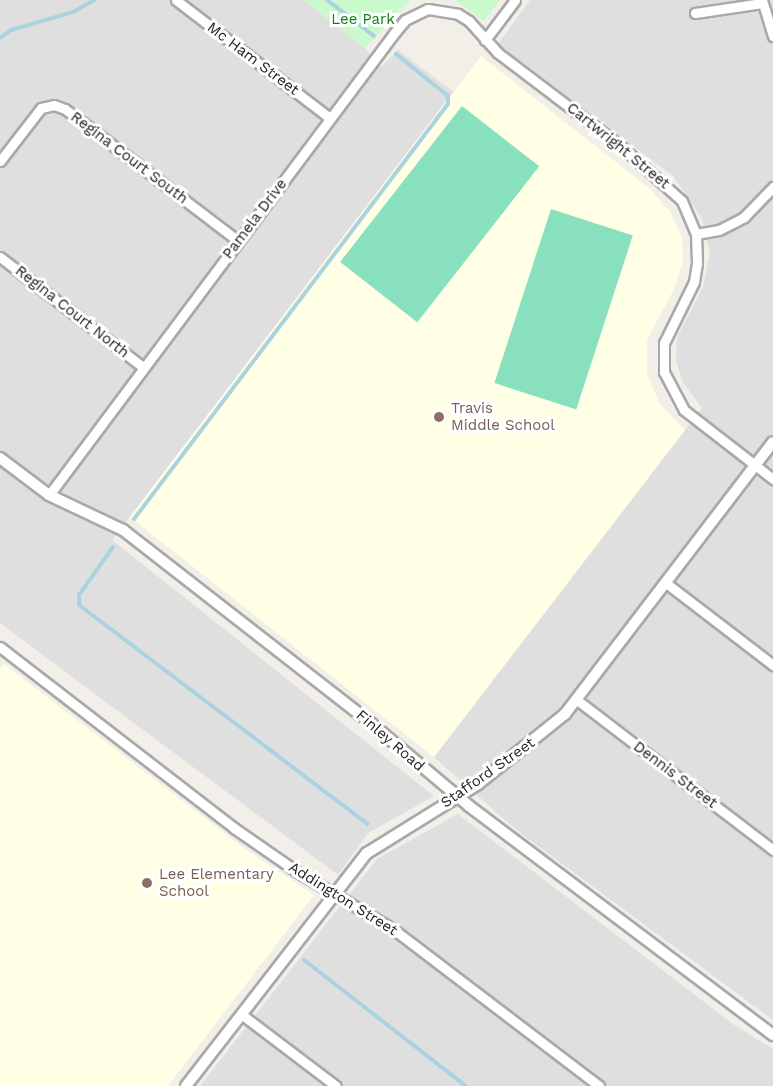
<!DOCTYPE html>
<html>
<head>
<meta charset="utf-8">
<style>
  body { margin:0 }
  #map { position:relative; width:773px; height:1086px; overflow:hidden; background:#f2efe9; font-family:"Work Sans",sans-serif }
  div>[style] { position:absolute }
  .residential>* { inset:0; background:#e0dfdf }
  .education>* { inset:0; background:#ffffe5 }
  .park>* { inset:0; background:#c8facc }
  .pitch>* { inset:0; background:#88e0be; transform-origin:0 0 }
  .stream>* { height:4px; margin:-2px; padding:0 2px; transform-origin:2px; border-radius:2px; background:#aad3df }
  .roads { filter:drop-shadow(2px 0 #a9a9a9) drop-shadow(-2px 0 #a9a9a9) drop-shadow(0 2px #a9a9a9) drop-shadow(0 -2px #a9a9a9) }
  .minor>* { height:9px; margin:-4.5px; padding:0 4.5px; transform-origin:4.5px; border-radius:4.5px; background:#fff }
  .tertiary>* { height:10px; margin:-5px; padding:0 5px; transform-origin:5px; border-radius:5px; background:#fff }
  .dots>* { width:16px; height:16px; translate:-50% -50%; box-sizing:border-box; border:3px solid #fff; border-radius:50% }
  span { translate:-50% -50%; white-space:nowrap; text-align:center; line-height:1.15; -webkit-text-stroke:6px #fff; paint-order:stroke }
  .park-label { font-size:15px; color:#0c8416 }
  .street-label { font-size:15px; color:#222 }
  .education-label { font-size:15px; color:#785e54 }
  .left { translate:0 -50%; text-align:left }
</style>
</head>
<body>
<div id="map">
  <div class="residential">
    <i style="clip-path:polygon(0 0,304px 0,365px 48px,381px 67px,398px 50px,453px 92px,112px 540px,434px 796px,368px 833px,338px 875px,0 623px)"></i>
    <i style="clip-path:polygon(530px 0,773px 0,773px 1020px,515px 829px,434px 757px,702px 408px,682px 381px,676px 360px,677px 337px,703px 287px,710px 253px,701px 217px,673px 176px,498px 44px)"></i>
    <i style="clip-path:polygon(458px 814px,733px 1024px,773px 1049px,773px 1086px,200px 1086px,377px 859px)"></i>
  </div>
  <div class="education">
    <i style="clip-path:polygon(481px 56px,650px 189px,670px 212px,682px 237px,683px 262px,674px 289px,647px 340px,647px 373px,659px 403px,685px 430px,434px 757px,130px 517px)"></i>
    <i style="clip-path:polygon(4px 664px,244px 848px,314px 895px,168px 1086px,0 1086px,0 669px)"></i>
  </div>
  <div class="park">
    <i style="clip-path:polygon(304px 0,410px 0,365px 48px)"></i>
    <i style="clip-path:polygon(455px 0,500px 0,484px 21px)"></i>
  </div>
  <div class="pitch">
    <i style="left:462px;top:106px;width:98px;height:198px;rotate:38deg"></i>
    <i style="left:551px;top:209px;width:86px;height:183px;rotate:18deg"></i>
  </div>
  <div class="stream">
    <i style="left:327px;top:0;width:59px;rotate:37.5deg"></i>
    <i style="left:0;top:38px;width:14px;rotate:-36deg"></i>
    <i style="left:11px;top:30px;width:65px;rotate:-16.2deg"></i>
    <i style="left:73px;top:12px;width:25px;rotate:-29deg"></i>
    <i style="left:134px;top:519px;width:520px;rotate:-52.89deg"></i>
    <i style="left:448px;top:104px;width:8px;rotate:-90deg"></i>
    <i style="left:448px;top:96px;width:67px;rotate:-141.1deg"></i>
    <i style="left:113px;top:547px;width:59px;rotate:125.3deg"></i>
    <i style="left:79px;top:595px;width:10px;rotate:90deg"></i>
    <i style="left:79px;top:605px;width:362px;rotate:37.2deg"></i>
    <i style="left:304px;top:960px;width:205px;rotate:37.9deg"></i>
  </div>
  <div class="roads">
    <div class="minor">
      <i style="left:176px;top:0;width:194px;rotate:37.5deg"></i>
      <i style="left:762px;top:0;width:38px;rotate:73deg"></i>
      <i style="left:695px;top:13px;width:68px;rotate:-8.5deg"></i>
      <i style="left:485px;top:40px;width:50px;rotate:-53.1deg"></i>
      <i style="left:0;top:161px;width:67px;rotate:-52.3deg"></i>
      <i style="left:41px;top:108px;width:13px;rotate:-13deg"></i>
      <i style="left:54px;top:105px;width:12px;rotate:20deg"></i>
      <i style="left:65px;top:109px;width:218px;rotate:37.3deg"></i>
      <i style="left:696px;top:234px;width:23px;rotate:-10deg"></i>
      <i style="left:719px;top:230px;width:28px;rotate:-27deg"></i>
      <i style="left:744px;top:217px;width:42px;rotate:-46deg"></i>
      <i style="left:0;top:257px;width:180px;rotate:37.6deg"></i>
      <i style="left:49px;top:495px;width:578px;rotate:-53.23deg"></i>
      <i style="left:395px;top:32px;width:16px;rotate:-50deg"></i>
      <i style="left:405px;top:20px;width:25px;rotate:-26deg"></i>
      <i style="left:428px;top:9px;width:30px;rotate:9deg"></i>
      <i style="left:458px;top:14px;width:13px;rotate:32deg"></i>
      <i style="left:469px;top:21px;width:43px;rotate:47.8deg"></i>
      <i style="left:498px;top:53px;width:157px;rotate:37.2deg"></i>
      <i style="left:623px;top:148px;width:79px;rotate:41.9deg"></i>
      <i style="left:682px;top:201px;width:36px;rotate:67deg"></i>
      <i style="left:696px;top:234px;width:29px;rotate:88deg"></i>
      <i style="left:697px;top:263px;width:19px;rotate:99deg"></i>
      <i style="left:694px;top:282px;width:68px;rotate:116.2deg"></i>
      <i style="left:664px;top:343px;width:29px;rotate:90deg"></i>
      <i style="left:664px;top:372px;width:43px;rotate:62.2deg"></i>
      <i style="left:684px;top:410px;width:113px;rotate:37.8deg"></i>
      <i style="left:666px;top:583px;width:135px;rotate:37.5deg"></i>
      <i style="left:0;top:647px;width:296px;rotate:37.7deg"></i>
      <i style="left:234px;top:828px;width:75px;rotate:34.7deg"></i>
      <i style="left:296px;top:871px;width:113px;rotate:30.9deg"></i>
      <i style="left:393px;top:929px;width:259px;rotate:37.3deg"></i>
      <i style="left:577px;top:700px;width:247px;rotate:37.4deg"></i>
      <i style="left:241px;top:1014px;width:119px;rotate:37.2deg"></i>
    </div>
    <div class="tertiary">
      <i style="left:0;top:458px;width:61px;rotate:37.1deg"></i>
      <i style="left:49px;top:495px;width:82px;rotate:25.3deg"></i>
      <i style="left:123px;top:530px;width:301px;rotate:37.9deg"></i>
      <i style="left:361px;top:715px;width:141px;rotate:40.1deg"></i>
      <i style="left:469px;top:806px;width:381px;rotate:37deg"></i>
      <i style="left:186px;top:1086px;width:295px;rotate:-52.2deg"></i>
      <i style="left:367px;top:853px;width:131px;rotate:-31.9deg"></i>
      <i style="left:478px;top:784px;width:112px;rotate:-38.8deg"></i>
      <i style="left:565px;top:714px;width:342px;rotate:-52.6deg"></i>
    </div>
  </div>
  <div class="dots">
    <i style="left:439px;top:417px;background:#8d6e63"></i>
    <i style="left:147px;top:883px;background:#8d6e63"></i>
  </div>
  <div class="park-label">
    <span style="left:363px;top:20px">Lee Park</span>
  </div>
  <div class="street-label">
    <span style="left:253px;top:59px;rotate:37deg">Mc Ham Street</span>
    <span style="left:618px;top:146px;rotate:39deg">Cartwright Street</span>
    <span style="left:129px;top:158px;rotate:37deg">Regina Court South</span>
    <span style="left:255px;top:219px;rotate:-53deg">Pamela Drive</span>
    <span style="left:72px;top:312px;rotate:38deg">Regina Court North</span>
    <span style="left:390px;top:741px;rotate:41deg">Finley Road</span>
    <span style="left:488px;top:773px;rotate:-35deg">Stafford Street</span>
    <span style="left:675px;top:775px;rotate:37deg">Dennis Street</span>
    <span style="left:343px;top:899px;rotate:32deg">Addington Street</span>
  </div>
  <div class="education-label">
    <span class="left" style="left:451px;top:417px">Travis<br>Middle School</span>
    <span class="left" style="left:159px;top:883px">Lee Elementary<br>School</span>
  </div>
</div>
</body>
</html>
